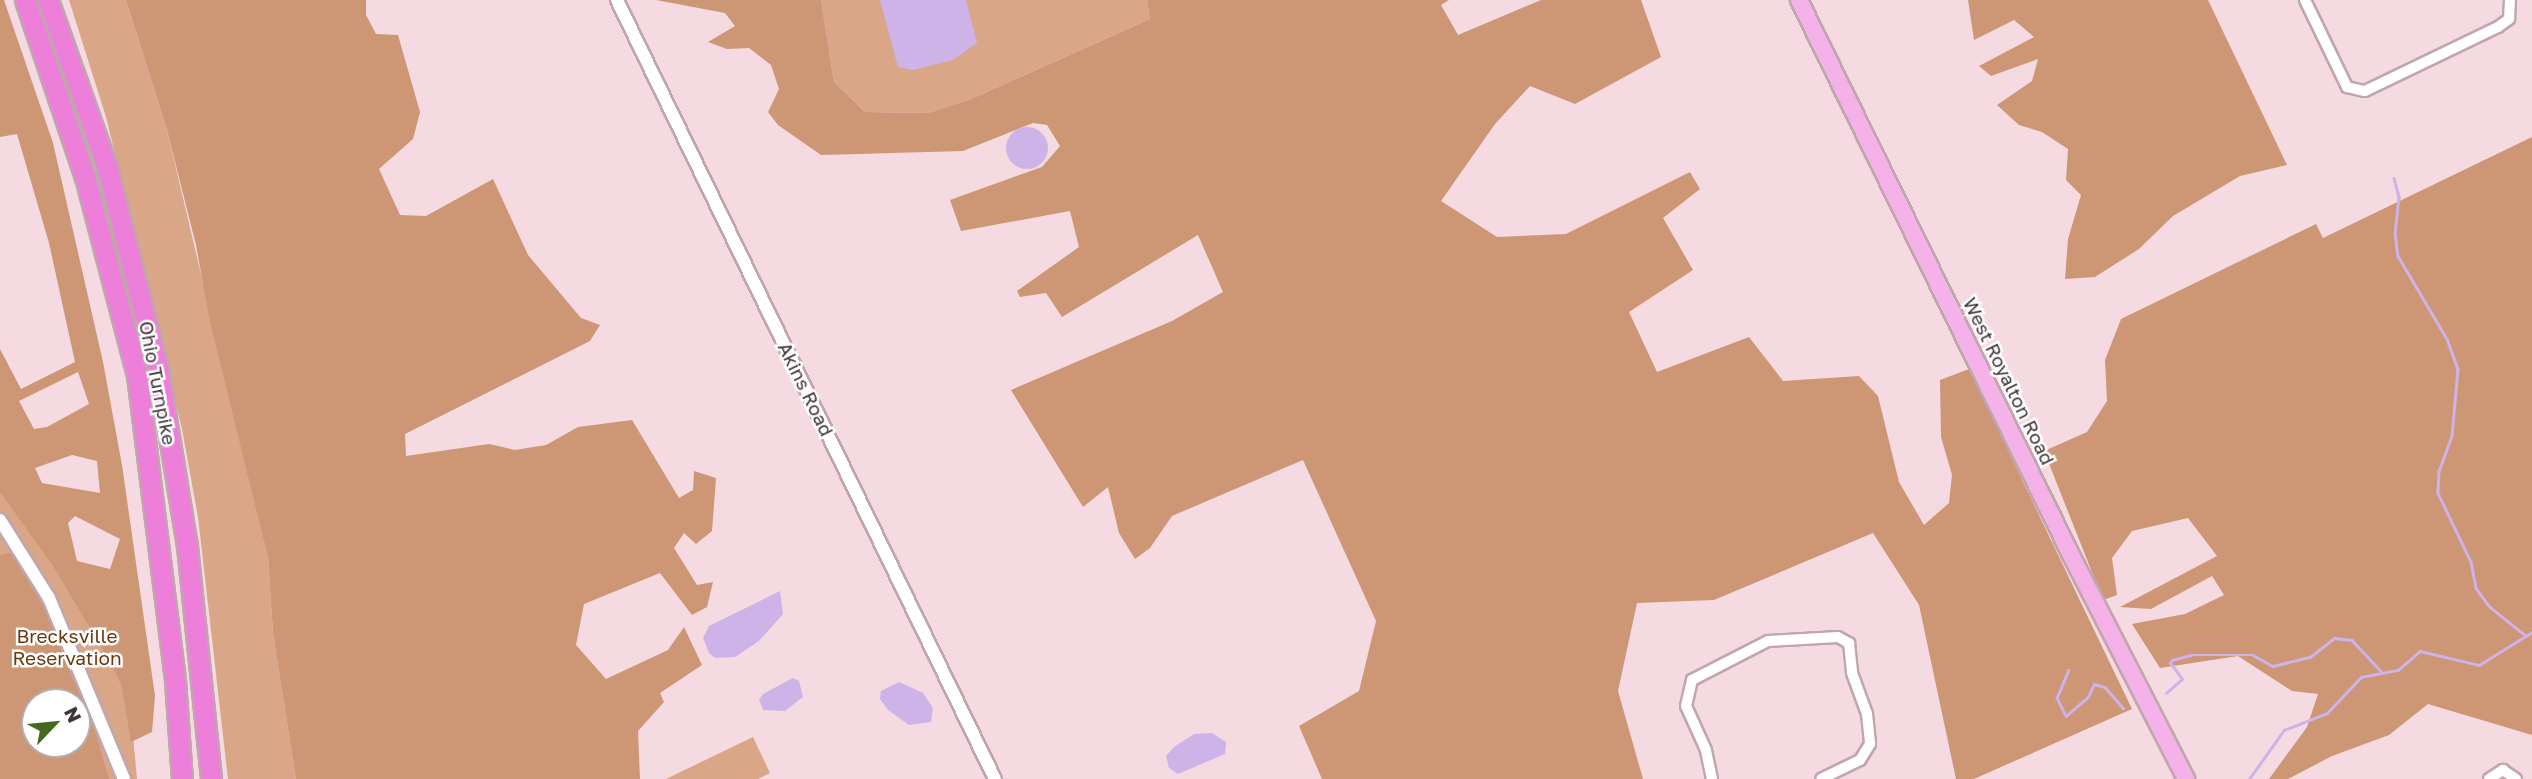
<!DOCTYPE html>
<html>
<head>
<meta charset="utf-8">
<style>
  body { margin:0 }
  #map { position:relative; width:2532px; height:779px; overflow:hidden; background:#f5dae1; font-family:"Golos Text",sans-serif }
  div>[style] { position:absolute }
  .green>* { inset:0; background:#d9a788 }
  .forest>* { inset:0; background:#cd9675 }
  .water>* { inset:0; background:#ceb3e9 }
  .round { border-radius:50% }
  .stream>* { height:2.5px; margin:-1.25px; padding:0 1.25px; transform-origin:1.25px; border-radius:1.25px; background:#ceb3e9 }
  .roads { filter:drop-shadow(2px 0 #c0a6ad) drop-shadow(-2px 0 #c0a6ad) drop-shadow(0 2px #c0a6ad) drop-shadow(0 -2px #c0a6ad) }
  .minor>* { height:10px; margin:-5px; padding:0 5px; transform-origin:5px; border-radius:5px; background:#fff }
  .tertiary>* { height:12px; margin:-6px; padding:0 6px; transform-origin:6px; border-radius:6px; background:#fff }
  .primary>* { height:16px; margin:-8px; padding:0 8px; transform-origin:8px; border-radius:8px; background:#f4b2e9 }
  .motorway>* { height:19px; margin:-9.5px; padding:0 9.5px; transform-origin:9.5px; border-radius:9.5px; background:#ed7fda }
  span { translate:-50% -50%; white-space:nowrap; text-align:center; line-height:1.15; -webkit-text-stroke:5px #fff; paint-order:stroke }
  .street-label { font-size:19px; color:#403538 }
  .park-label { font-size:19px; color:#6a3610 }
  .north { position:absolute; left:21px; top:688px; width:70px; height:70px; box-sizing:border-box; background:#fff; border:2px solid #b3aeaf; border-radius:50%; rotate:64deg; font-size:19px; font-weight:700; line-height:28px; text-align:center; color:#403538 }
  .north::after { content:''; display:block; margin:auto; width:24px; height:32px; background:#466820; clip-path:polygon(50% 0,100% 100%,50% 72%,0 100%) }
</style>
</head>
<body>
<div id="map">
  <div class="green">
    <i style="clip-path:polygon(69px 0,126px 0,167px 130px,268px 558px,273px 634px,296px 779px,228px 779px,198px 517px,182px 429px,106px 117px)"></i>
    <i style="clip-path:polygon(821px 0,1147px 0,1150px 19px,971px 99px,928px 113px,865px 112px,834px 82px)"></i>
    <i style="clip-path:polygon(0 419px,129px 692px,137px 779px,83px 779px,77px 702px,0 608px)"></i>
    <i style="clip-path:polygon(753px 737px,770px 773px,758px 779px,666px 779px)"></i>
  </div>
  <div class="forest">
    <i style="clip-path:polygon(evenodd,0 0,4px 0,53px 143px,103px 362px,122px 465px,155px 696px,152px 732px,131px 742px,122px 687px,112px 665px,53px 566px,0 492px,0 349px,21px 389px,75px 362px,49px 243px,17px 134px,0 137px,0 0,78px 372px,89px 404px,47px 427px,34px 429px,19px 401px,78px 372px,0 0,72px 455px,97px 461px,100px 493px,42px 483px,35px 468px,72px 455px,0 0,75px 516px,120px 539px,110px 569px,77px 561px,68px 523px,75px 516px)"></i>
    <i style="clip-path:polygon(126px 0,366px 0,366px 15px,376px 34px,398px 35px,420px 112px,413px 139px,379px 169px,400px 215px,426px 216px,493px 179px,528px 255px,581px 318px,600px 325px,590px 341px,405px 434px,406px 456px,489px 444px,515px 450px,546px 445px,578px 427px,632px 420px,679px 498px,693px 490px,694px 471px,716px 478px,712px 531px,696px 544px,684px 533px,674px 548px,697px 585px,713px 582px,707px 607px,692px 615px,660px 573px,584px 604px,576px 645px,606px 679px,668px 650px,684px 627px,702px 665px,660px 693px,664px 702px,638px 731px,640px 779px,296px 779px,273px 634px,268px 558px,209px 317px,196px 245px,167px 130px)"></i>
    <i style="clip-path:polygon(656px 0,821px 0,834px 82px,865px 112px,928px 113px,971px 99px,1150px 19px,1147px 0,1449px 0,1441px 5px,1458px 35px,1541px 0,1641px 0,1661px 57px,1575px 104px,1530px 86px,1495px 124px,1441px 201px,1497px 237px,1566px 234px,1690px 172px,1700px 189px,1663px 218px,1693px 270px,1629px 312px,1657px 372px,1749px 337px,1783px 381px,1859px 376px,1878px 396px,1899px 482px,1924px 525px,1949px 503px,1952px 475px,1941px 437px,1940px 380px,1969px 369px,2132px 709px,1974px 779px,1956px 779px,1919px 605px,1873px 533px,1714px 600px,1637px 603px,1618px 691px,1643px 779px,1322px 779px,1299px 726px,1359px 691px,1376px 621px,1303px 460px,1172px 516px,1150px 548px,1135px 559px,1119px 533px,1108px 487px,1083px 507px,1011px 390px,1172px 321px,1223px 292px,1198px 235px,1062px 317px,1046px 293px,1020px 297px,1017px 291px,1079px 247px,1070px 211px,961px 231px,950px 200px,1042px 167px,1060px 146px,1047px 125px,1033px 123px,963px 151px,821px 155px,778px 125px,768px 112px,779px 89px,771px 65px,749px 48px,727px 49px,708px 42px,735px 26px,725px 13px)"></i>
    <i style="clip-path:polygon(1968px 0,2208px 0,2287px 165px,2240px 176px,2173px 216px,2139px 249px,2095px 277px,2065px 279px,2068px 239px,2081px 195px,2066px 180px,2068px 149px,2042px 132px,2019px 125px,1997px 105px,2032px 81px,2038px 59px,1991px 76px,1979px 66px,2034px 37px,2014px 20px,1974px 40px)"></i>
    <i style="clip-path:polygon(2532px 137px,2532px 735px,2428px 704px,2389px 735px,2332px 756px,2288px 779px,2269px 779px,2307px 727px,2318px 694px,2292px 691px,2238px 656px,2160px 668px,2132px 624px,2185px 614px,2224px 595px,2212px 576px,2151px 609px,2120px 607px,2217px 556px,2188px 518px,2132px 531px,2112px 558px,2117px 595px,2103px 600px,2044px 451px,2087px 432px,2107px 401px,2105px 360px,2121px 319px,2316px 224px,2323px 238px)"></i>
    <i style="clip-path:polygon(evenodd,13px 552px,50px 616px,88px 707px,109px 779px,0 779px,0 555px,13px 552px,35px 702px,77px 702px,77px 744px,35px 744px,35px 702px)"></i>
  </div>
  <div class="water">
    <i style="clip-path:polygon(880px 0,966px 0,977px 43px,953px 60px,913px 70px,898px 67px)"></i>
    <i class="round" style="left:1006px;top:127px;width:42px;height:42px"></i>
    <i style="clip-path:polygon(780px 591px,783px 614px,759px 641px,735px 657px,715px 658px,709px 653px,703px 638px,709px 626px)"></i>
    <i style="clip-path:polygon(793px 678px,799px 681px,803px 697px,785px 711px,763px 710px,759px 700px,763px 694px)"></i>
    <i style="clip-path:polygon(899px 682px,923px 693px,933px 708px,931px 722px,909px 725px,888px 710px,880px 699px,881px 691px)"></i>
    <i style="clip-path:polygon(1212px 733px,1226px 742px,1225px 754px,1178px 774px,1169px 768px,1166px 756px,1174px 747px,1194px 734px)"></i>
  </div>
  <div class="stream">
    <i style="left:2394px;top:178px;width:20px;rotate:75deg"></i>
    <i style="left:2399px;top:197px;width:36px;rotate:96deg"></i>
    <i style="left:2395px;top:233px;width:23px;rotate:83deg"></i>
    <i style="left:2398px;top:256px;width:96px;rotate:59.4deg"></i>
    <i style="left:2447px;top:339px;width:32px;rotate:70deg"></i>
    <i style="left:2458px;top:369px;width:67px;rotate:95.1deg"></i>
    <i style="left:2452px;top:436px;width:38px;rotate:110deg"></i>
    <i style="left:2439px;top:472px;width:21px;rotate:93deg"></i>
    <i style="left:2438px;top:493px;width:76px;rotate:64.4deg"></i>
    <i style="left:2471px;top:562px;width:26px;rotate:79deg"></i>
    <i style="left:2476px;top:588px;width:24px;rotate:54deg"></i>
    <i style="left:2490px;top:607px;width:45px;rotate:38.7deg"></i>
    <i style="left:2069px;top:670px;width:30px;rotate:113deg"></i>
    <i style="left:2057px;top:698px;width:20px;rotate:63deg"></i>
    <i style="left:2066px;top:716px;width:29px;rotate:-41deg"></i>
    <i style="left:2088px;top:697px;width:14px;rotate:-65deg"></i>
    <i style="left:2094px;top:684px;width:11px;rotate:15deg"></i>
    <i style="left:2105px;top:687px;width:28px;rotate:49deg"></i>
    <i style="left:2166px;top:693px;width:21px;rotate:-41deg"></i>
    <i style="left:2182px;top:679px;width:20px;rotate:-127deg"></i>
    <i style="left:2170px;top:663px;width:4px;rotate:-56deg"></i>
    <i style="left:2172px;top:660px;width:20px;rotate:-15deg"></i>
    <i style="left:2191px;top:655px;width:62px"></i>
    <i style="left:2253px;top:655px;width:23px;rotate:29deg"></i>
    <i style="left:2273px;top:666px;width:38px;rotate:-14deg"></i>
    <i style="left:2310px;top:657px;width:31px;rotate:-38deg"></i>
    <i style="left:2334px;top:638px;width:18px;rotate:6deg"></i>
    <i style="left:2352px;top:640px;width:42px;rotate:46.9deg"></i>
    <i style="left:2249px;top:779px;width:60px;rotate:-54.5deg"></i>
    <i style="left:2284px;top:730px;width:46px;rotate:-21.6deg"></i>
    <i style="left:2327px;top:713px;width:50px;rotate:-46.6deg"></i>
    <i style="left:2361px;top:677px;width:38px;rotate:-11deg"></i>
    <i style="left:2398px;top:670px;width:29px;rotate:-41deg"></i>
    <i style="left:2420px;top:651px;width:61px;rotate:13.3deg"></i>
    <i style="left:2479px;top:665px;width:62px;rotate:-31.9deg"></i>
  </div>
  <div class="roads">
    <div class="minor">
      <i style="left:2305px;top:0;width:97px;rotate:64.2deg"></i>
      <i style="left:2347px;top:87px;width:18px;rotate:13deg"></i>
      <i style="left:2365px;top:91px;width:148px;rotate:-25.7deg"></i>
      <i style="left:2498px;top:27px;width:14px;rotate:-36deg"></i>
      <i style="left:2509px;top:19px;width:19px;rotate:-87deg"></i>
      <i style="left:1712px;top:779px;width:30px;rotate:-102deg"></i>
      <i style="left:1706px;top:750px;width:48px;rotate:-114.4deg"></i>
      <i style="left:1686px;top:706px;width:27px;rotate:-77deg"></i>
      <i style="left:1692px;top:680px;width:85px;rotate:-27.2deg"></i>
      <i style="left:1768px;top:641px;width:70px;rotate:-3.3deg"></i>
      <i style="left:1838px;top:637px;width:13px;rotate:29deg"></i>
      <i style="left:1849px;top:643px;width:30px;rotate:84deg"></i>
      <i style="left:1852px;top:673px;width:44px;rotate:69.9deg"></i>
      <i style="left:1867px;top:714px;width:30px;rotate:84deg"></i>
      <i style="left:1870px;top:744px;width:19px;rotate:122deg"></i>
      <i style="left:1860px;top:760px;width:43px;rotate:154deg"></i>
      <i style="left:2489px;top:779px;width:17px;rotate:-33deg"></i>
      <i style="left:2503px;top:770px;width:16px;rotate:35deg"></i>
    </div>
    <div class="tertiary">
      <i style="left:617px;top:0;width:866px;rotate:64.12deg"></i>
      <i style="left:0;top:520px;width:92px;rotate:57.9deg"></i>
      <i style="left:49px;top:598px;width:196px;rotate:67.5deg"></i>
    </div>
    <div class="primary">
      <i style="left:1799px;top:0;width:618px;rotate:63.89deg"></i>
      <i style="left:2071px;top:555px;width:252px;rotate:62.8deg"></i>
    </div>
    <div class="motorway">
      <i style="left:25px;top:0;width:187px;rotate:71.3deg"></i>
      <i style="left:85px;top:177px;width:205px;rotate:75.3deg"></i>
      <i style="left:137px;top:375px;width:307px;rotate:82.9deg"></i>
      <i style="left:175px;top:680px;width:99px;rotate:86deg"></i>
      <i style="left:48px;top:0;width:177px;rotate:70.5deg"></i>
      <i style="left:107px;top:167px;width:208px;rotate:75.8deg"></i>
      <i style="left:158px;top:369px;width:179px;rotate:80.7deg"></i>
      <i style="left:187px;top:546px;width:234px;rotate:84.1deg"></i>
    </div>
  </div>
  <div class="street-label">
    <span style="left:2009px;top:381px;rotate:64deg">West Royalton Road</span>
    <span style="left:158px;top:383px;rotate:79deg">Ohio Turnpike</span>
    <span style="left:806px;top:389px;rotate:64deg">Akins Road</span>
  </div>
  <div class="park-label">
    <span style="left:67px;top:647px">Brecksville<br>Reservation</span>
  </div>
  <div class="north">N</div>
</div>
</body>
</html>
